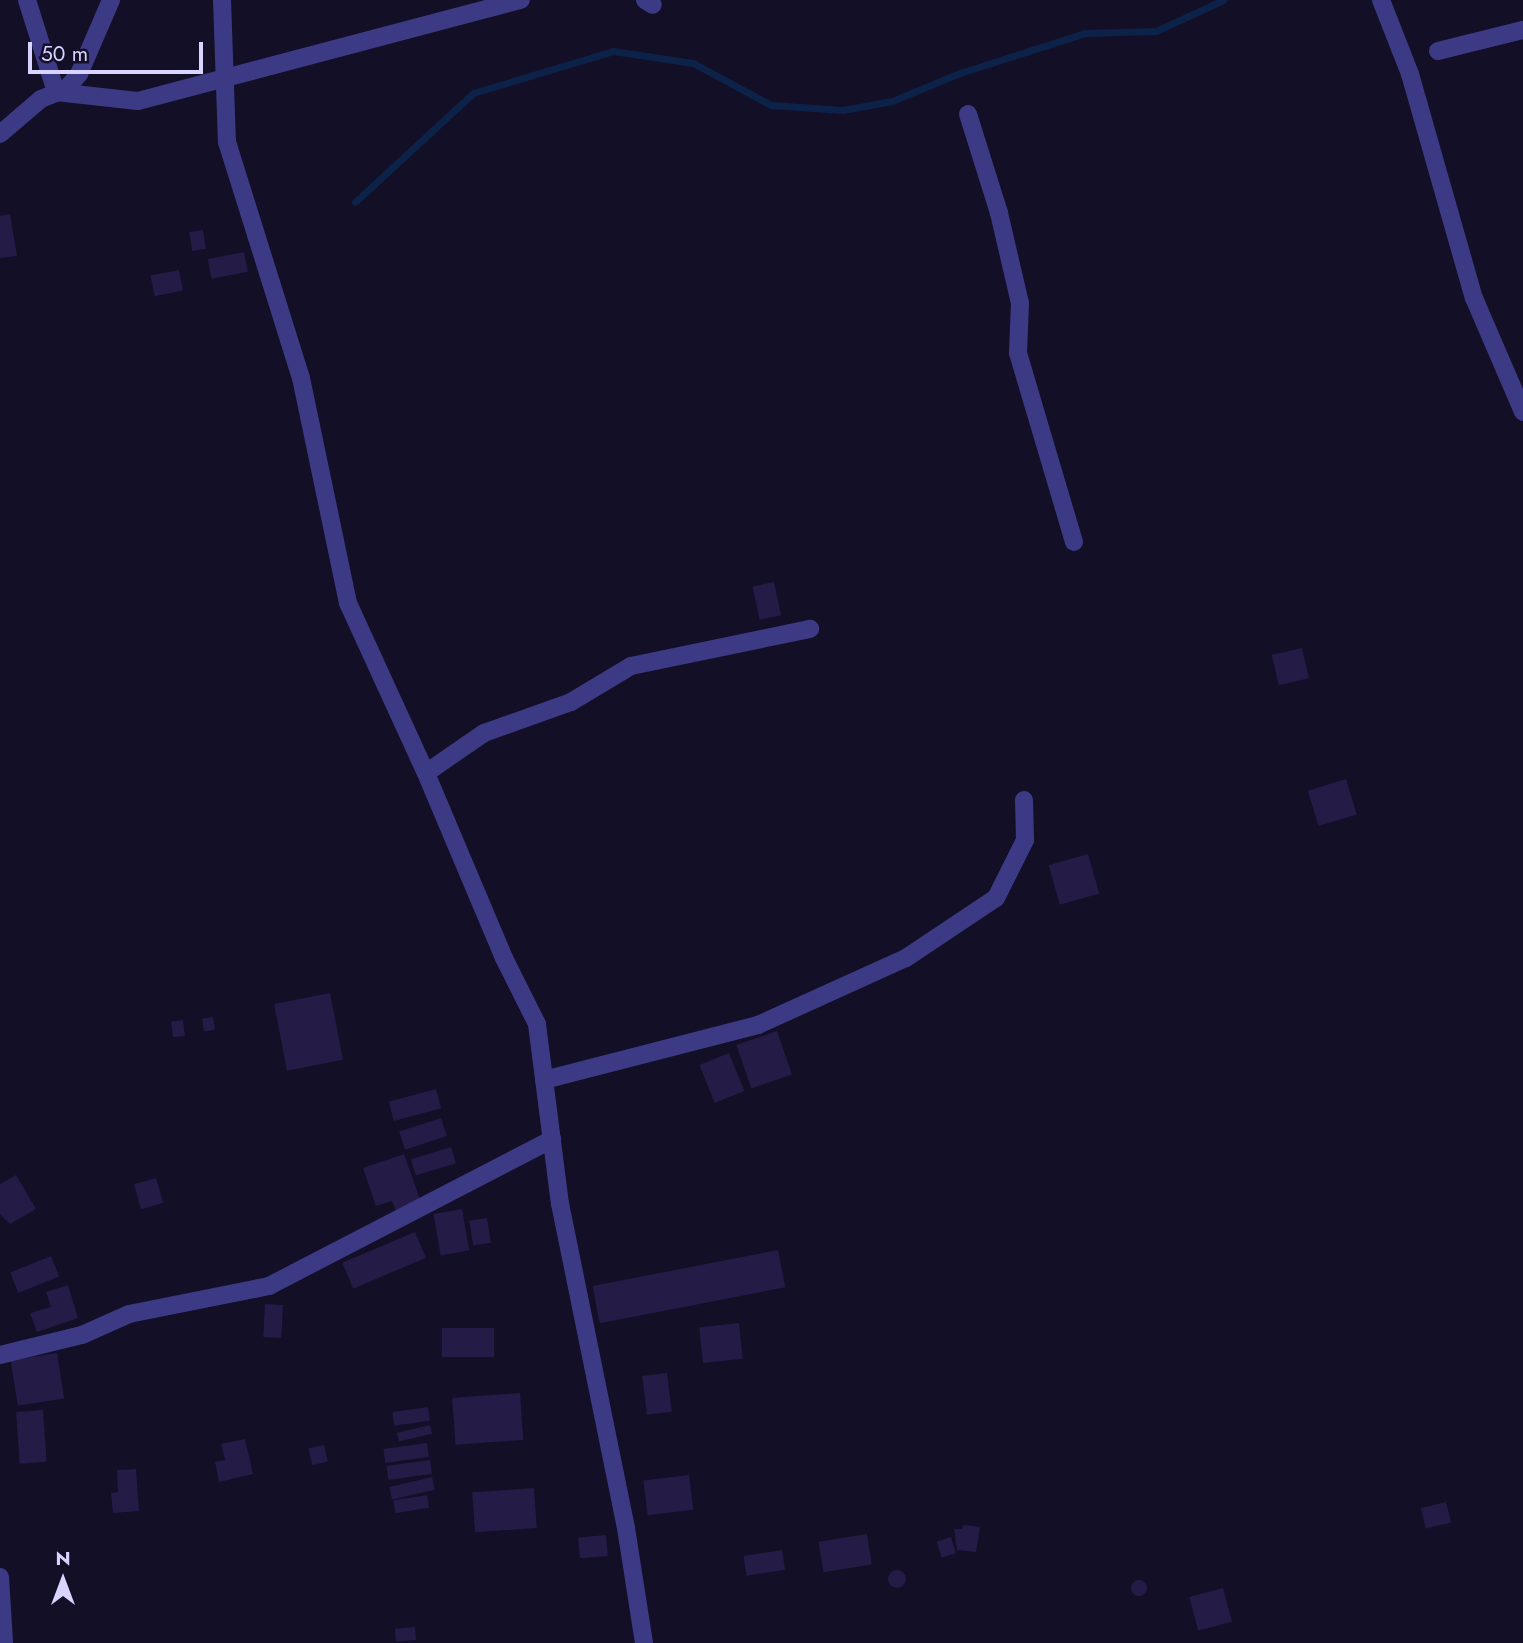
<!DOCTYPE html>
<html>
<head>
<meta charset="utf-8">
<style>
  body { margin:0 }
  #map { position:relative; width:1523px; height:1643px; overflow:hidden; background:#130f26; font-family:Jost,sans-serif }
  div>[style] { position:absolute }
  .stream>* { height:7px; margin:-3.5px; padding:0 3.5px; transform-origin:3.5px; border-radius:3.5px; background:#0c2248 }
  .building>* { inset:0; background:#241b47; transform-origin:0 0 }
  .round { border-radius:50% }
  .street>* { height:18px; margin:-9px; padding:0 9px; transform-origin:9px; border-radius:9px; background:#3d3a85 }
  span { translate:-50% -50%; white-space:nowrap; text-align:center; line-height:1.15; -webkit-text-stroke:5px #130f26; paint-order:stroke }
  .north { position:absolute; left:28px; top:1545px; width:70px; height:70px; -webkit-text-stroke:5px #130f26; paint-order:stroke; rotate:0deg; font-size:19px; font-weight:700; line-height:28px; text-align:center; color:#d9d4ff }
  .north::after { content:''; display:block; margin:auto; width:24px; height:32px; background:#d9d4ff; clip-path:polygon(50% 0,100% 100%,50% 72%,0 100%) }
  .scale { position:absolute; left:28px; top:42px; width:175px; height:32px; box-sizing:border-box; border:4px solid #d9d4ff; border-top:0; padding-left:9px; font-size:21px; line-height:24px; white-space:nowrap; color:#d9d4ff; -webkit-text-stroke:5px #130f26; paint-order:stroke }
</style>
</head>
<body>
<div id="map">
  <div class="stream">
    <i style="left:355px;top:202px;width:161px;rotate:-42.7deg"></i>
    <i style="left:473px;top:93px;width:146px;rotate:-16.7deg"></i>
    <i style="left:613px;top:51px;width:81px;rotate:8.5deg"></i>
    <i style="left:693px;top:63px;width:89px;rotate:28.3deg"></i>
    <i style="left:771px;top:105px;width:72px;rotate:4deg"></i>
    <i style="left:843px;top:110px;width:50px;rotate:-10.4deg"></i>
    <i style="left:892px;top:101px;width:74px;rotate:-22.4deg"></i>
    <i style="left:960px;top:73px;width:131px;rotate:-17.7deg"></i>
    <i style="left:1085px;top:33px;width:71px;rotate:-1.6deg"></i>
    <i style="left:1156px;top:31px;width:74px;rotate:-24.8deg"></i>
  </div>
  <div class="building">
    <i style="clip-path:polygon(10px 214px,17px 256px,0 258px,0 216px)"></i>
    <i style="left:203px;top:230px;width:19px;height:14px;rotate:81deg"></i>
    <i style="left:244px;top:252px;width:20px;height:37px;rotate:79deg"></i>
    <i style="left:179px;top:270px;width:21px;height:29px;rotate:79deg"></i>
    <i style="left:774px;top:582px;width:34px;height:22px;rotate:78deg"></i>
    <i style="left:1302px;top:648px;width:31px;height:31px;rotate:77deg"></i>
    <i style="left:1346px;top:779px;width:37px;height:40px;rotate:73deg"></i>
    <i style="left:1088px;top:854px;width:41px;height:41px;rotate:74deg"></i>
    <i style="left:330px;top:993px;width:68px;height:57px;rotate:79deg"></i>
    <i style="left:213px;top:1017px;width:13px;height:11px;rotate:81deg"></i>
    <i style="left:183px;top:1020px;width:16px;height:12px;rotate:83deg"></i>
    <i style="left:777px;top:1031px;width:46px;height:43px;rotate:71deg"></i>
    <i style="left:729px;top:1053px;width:41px;height:32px;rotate:68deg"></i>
    <i style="left:436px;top:1089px;width:20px;height:49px;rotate:75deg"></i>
    <i style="left:441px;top:1118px;width:19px;height:44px;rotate:72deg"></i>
    <i style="left:451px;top:1147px;width:17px;height:42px;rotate:73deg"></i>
    <i style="clip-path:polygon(404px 1154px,421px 1202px,396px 1211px,392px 1201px,376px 1206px,363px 1168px)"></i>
    <i style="clip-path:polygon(16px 1175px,36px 1209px,10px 1224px,0 1214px,0 1184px)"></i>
    <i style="left:156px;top:1178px;width:26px;height:23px;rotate:74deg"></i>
    <i style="left:462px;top:1209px;width:42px;height:29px;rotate:80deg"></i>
    <i style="left:487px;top:1218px;width:25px;height:18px;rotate:81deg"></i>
    <i style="left:415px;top:1232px;width:28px;height:79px;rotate:67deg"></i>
    <i style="left:778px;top:1250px;width:38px;height:189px;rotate:79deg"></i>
    <i style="left:51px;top:1256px;width:22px;height:44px;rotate:68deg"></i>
    <i style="clip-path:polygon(68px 1285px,78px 1318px,37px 1332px,30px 1313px,51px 1307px,46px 1292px)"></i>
    <i style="left:265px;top:1304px;width:18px;height:33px;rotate:3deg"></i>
    <i style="left:739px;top:1323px;width:36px;height:40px;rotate:84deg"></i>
    <i style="left:442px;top:1328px;width:52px;height:29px"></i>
    <i style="left:57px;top:1353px;width:46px;height:47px;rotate:81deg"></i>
    <i style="left:667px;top:1373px;width:39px;height:25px;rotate:83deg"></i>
    <i style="left:520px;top:1393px;width:47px;height:68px;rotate:86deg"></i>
    <i style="left:428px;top:1407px;width:14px;height:36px;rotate:82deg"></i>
    <i style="left:43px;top:1410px;width:52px;height:27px;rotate:86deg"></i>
    <i style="left:430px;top:1425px;width:9px;height:34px;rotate:77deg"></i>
    <i style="clip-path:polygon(245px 1439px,253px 1474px,219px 1482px,215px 1462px,225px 1460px,221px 1444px)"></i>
    <i style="left:427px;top:1443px;width:14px;height:44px;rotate:82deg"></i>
    <i style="left:324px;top:1445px;width:17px;height:16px;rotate:77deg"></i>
    <i style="left:430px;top:1460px;width:14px;height:44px;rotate:82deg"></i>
    <i style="clip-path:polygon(136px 1469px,139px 1511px,113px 1513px,111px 1493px,118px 1492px,117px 1470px)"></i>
    <i style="left:689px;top:1475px;width:35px;height:46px;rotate:83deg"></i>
    <i style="left:432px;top:1477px;width:13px;height:44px;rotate:77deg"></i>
    <i style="left:534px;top:1488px;width:40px;height:62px;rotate:86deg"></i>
    <i style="left:427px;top:1495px;width:13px;height:34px;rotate:81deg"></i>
    <i style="left:1446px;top:1502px;width:21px;height:26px;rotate:76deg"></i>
    <i style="clip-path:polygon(963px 1525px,980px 1527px,976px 1552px,957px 1550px,954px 1529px,962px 1529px)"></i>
    <i style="left:867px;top:1534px;width:31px;height:49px;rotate:81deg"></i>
    <i style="left:606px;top:1535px;width:21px;height:28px;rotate:85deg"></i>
    <i style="left:951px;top:1537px;width:17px;height:15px;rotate:73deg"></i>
    <i style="left:782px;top:1550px;width:20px;height:39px;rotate:81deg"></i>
    <i class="round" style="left:888px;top:1570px;width:18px;height:18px"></i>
    <i class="round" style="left:1131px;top:1580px;width:16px;height:16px"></i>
    <i style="left:1223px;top:1588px;width:35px;height:35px;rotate:75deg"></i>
    <i style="left:415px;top:1627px;width:13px;height:20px;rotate:86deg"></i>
  </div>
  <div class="street">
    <i style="left:27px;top:0;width:96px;rotate:72.5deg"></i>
    <i style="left:56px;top:92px;width:82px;rotate:6.3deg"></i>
    <i style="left:138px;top:101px;width:396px;rotate:-14.8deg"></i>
    <i style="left:222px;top:0;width:142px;rotate:88deg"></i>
    <i style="left:227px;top:142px;width:247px;rotate:72.6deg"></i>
    <i style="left:301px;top:378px;width:230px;rotate:78.2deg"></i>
    <i style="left:348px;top:603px;width:187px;rotate:65.4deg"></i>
    <i style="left:645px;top:0;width:9px;rotate:32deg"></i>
    <i style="left:1381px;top:0;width:79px;rotate:68.6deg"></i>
    <i style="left:1410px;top:74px;width:233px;rotate:74.1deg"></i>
    <i style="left:1474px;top:298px;width:124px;rotate:66.7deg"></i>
    <i style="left:1438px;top:51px;width:88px;rotate:-13.9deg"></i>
    <i style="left:968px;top:114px;width:104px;rotate:72.6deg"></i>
    <i style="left:999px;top:213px;width:92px;rotate:76.9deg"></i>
    <i style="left:1020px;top:303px;width:50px;rotate:92.3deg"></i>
    <i style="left:1018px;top:353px;width:197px;rotate:73.5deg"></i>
    <i style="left:0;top:134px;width:54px;rotate:-40.5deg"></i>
    <i style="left:41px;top:99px;width:27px;rotate:-22deg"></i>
    <i style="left:66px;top:89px;width:20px;rotate:-49deg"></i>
    <i style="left:79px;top:74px;width:81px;rotate:-66.6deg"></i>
    <i style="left:544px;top:1080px;width:221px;rotate:-14.4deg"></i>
    <i style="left:758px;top:1025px;width:162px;rotate:-24.4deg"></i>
    <i style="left:906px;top:958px;width:108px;rotate:-33.7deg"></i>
    <i style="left:996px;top:898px;width:65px;rotate:-63.4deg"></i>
    <i style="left:1025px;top:840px;width:40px;rotate:-91.4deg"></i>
    <i style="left:0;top:1355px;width:84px;rotate:-13.7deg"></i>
    <i style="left:82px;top:1335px;width:51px;rotate:-24.1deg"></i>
    <i style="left:129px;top:1314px;width:143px;rotate:-11.3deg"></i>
    <i style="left:269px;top:1286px;width:319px;rotate:-27.4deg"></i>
    <i style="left:0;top:1577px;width:66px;rotate:86.5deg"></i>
    <i style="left:644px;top:1643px;width:116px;rotate:-98.9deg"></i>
    <i style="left:626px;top:1528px;width:331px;rotate:-101.5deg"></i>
    <i style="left:560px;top:1204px;width:181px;rotate:-97.3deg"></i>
    <i style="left:537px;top:1024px;width:74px;rotate:-116.6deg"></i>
    <i style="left:504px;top:958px;width:201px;rotate:-112.9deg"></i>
    <i style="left:426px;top:773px;width:70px;rotate:-34.6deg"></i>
    <i style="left:484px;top:733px;width:92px;rotate:-19.6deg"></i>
    <i style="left:571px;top:702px;width:70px;rotate:-31deg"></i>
    <i style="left:631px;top:666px;width:183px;rotate:-11.7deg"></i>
  </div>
  <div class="north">N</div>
  <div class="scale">50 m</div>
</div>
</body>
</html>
